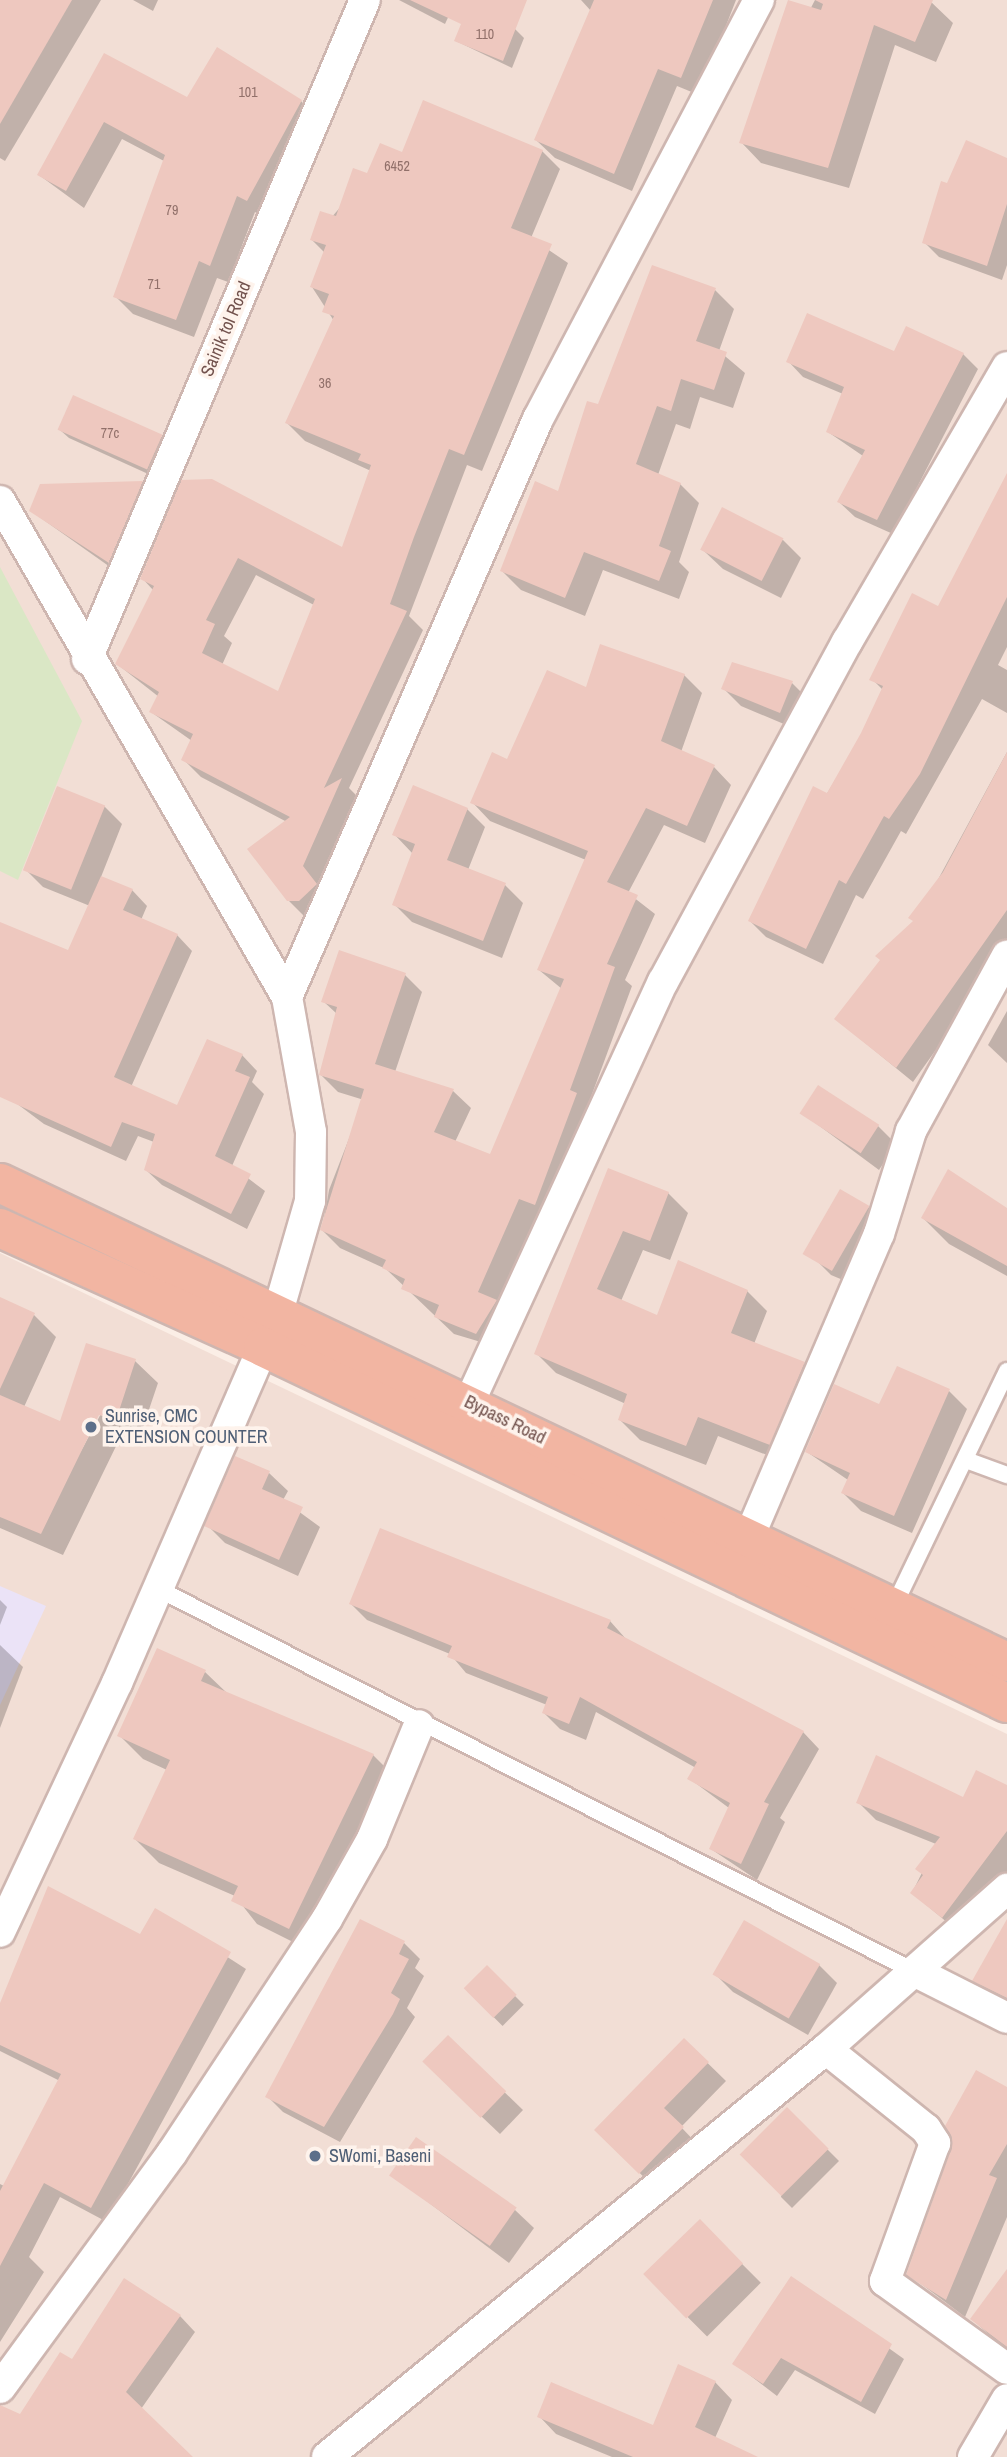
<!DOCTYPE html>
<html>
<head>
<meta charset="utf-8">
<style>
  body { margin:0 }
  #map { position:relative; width:1007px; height:2457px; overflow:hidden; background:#fbeee6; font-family:"Archivo Narrow",sans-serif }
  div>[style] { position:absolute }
  .residential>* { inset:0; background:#f2ded5 }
  .education>* { inset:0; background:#ebe3f7 }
  .green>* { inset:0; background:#dae7c5 }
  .shadow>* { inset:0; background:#0003; transform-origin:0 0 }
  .building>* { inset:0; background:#eec8bf; transform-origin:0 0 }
  .roads { filter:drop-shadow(2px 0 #ceb6b0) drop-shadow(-2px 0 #ceb6b0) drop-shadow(0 2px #ceb6b0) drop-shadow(0 -2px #ceb6b0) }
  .service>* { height:16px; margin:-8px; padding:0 8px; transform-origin:8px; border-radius:8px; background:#fff }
  .minor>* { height:30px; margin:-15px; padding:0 15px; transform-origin:15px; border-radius:15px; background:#fff }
  .trunk>* { height:38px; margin:-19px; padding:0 19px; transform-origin:19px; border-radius:19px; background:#f2b5a2 }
  .dots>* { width:19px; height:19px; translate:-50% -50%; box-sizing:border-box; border:4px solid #fef3ec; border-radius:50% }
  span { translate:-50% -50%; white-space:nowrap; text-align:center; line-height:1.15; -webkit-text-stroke:7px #fef3ec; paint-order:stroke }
  .number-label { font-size:14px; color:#91706a }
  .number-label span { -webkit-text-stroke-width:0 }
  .street-label { font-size:18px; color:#72524d }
  .service-label { font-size:18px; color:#4e5e75 }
  .left { translate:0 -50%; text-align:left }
</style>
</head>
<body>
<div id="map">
  <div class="residential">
    <i style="clip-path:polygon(0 0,1007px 0,1007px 1664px,0 1181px)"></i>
    <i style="clip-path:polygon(0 1253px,1007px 1734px,1007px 2457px,0 2457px)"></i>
  </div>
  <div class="education">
    <i style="clip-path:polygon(0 1586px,46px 1606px,0 1705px)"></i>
  </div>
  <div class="green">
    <i style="clip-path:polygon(0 567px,82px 721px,18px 880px,0 871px)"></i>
  </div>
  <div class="shadow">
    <i style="clip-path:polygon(0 0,101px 0,5px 161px,0 158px)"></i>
    <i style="clip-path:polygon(133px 0,158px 0,153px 11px)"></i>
    <i style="clip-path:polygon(399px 0,456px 0,445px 24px)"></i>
    <i style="clip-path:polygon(581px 0,736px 0,699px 95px,677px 86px,632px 191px,555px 158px,536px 140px,591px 11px)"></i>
    <i style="clip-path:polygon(815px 0,929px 0,953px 23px,936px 62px,895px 45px,849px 188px,761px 163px,741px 142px)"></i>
    <i style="clip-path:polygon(515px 29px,524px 38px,512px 68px,456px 41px)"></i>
    <i style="clip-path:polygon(104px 55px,187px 99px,301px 101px,318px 119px,265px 218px,255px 212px,228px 282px,217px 278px,194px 337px,133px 314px,115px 296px,164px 161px,122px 139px,84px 208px,39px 175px)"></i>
    <i style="clip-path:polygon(evenodd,542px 151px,560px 169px,531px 238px,568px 263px,482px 471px,467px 465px,409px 616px,423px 630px,349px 788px,358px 797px,306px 918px,288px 900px,287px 822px,201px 777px,183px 759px,192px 741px,151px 712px,159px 697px,117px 664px,153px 590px,142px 578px,183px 482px,342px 549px,371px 471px,305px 441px,287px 423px,334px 321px,312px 287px,325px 253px,312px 240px,368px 175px,403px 154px,542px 151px,256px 575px,314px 605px,279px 693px,222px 665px,232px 643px,224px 636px,256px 575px)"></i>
    <i style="clip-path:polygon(1007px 160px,1007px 265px,1002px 280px,939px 257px,924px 242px,948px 186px)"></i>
    <i style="clip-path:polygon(715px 290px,734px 309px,719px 351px,745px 373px,733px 408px,700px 397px,690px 429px,676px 424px,658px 475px,680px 484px,699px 503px,679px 562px,689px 572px,679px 599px,603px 570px,585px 616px,521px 590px,502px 571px,559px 493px,599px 406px)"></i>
    <i style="clip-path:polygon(895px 353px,963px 354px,978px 369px,893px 534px,855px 517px,839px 502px,863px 456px,828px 432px,843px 394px,803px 377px,788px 361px)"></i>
    <i style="clip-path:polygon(74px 398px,161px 437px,170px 445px,157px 478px,69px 438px,60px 430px)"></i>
    <i style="clip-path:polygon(142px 483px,160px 501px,127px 579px,31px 511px,41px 486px)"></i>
    <i style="clip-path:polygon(1007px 513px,1007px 647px,998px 665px,1007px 670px,1007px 713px,982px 699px,906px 834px,901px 831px,863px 899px,856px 895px,823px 964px,766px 937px,750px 921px,863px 734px,883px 690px,872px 679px,938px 608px)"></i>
    <i style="clip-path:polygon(783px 540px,801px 558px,781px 598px,723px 569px,704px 551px)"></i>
    <i style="clip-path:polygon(733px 664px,792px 683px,810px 701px,798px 730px,741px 706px,723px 688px)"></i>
    <i style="clip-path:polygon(684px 675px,702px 693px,681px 752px,714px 767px,731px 785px,705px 843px,664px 825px,628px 893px,655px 914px,625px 980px,632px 986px,588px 1105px,594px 1112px,553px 1221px,537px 1216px,498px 1304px,514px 1319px,501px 1348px,454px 1334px,386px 1269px,340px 1248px,322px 1230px,329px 1190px,364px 1100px,338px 1092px,321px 1075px,337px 1014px,323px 1001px,405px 975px,422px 992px,395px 1072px,453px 1091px,471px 1108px,455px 1142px,491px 1156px,562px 989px,539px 970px,586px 860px,490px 821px,473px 803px,587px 689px)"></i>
    <i style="clip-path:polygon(1007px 752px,1007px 950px,913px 1082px,836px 1019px,915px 922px)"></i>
    <i style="clip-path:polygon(104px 806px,122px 824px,101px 877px,132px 890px,147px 906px,141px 920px,177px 935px,192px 951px,131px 1087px,178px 1107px,242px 1055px,257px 1071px,252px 1082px,264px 1094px,232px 1166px,265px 1191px,247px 1229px,162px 1185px,146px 1170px,154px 1142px,138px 1136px,126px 1161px,44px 1124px,0 1091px,0 924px,69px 953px,90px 906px,43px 887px,25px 869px)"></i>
    <i style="clip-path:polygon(467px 809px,485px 827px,468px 870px,505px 885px,523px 903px,502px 958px,412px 922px,394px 904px,413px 854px,394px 834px)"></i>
    <i style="clip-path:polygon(1007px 1011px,1007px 1063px,988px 1045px)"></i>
    <i style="clip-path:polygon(802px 1113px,878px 1126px,896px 1144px,879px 1170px)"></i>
    <i style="clip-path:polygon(609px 1170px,668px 1193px,688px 1213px,670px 1260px,643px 1250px,621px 1301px,658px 1318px,747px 1291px,767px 1311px,754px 1344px,804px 1364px,824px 1384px,790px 1464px,718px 1436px,706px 1465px,640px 1440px,620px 1420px,626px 1404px,556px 1373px,536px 1353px)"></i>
    <i style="clip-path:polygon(868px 1207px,887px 1225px,862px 1288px,831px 1275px,813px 1257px)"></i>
    <i style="clip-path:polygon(1007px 1210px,1007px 1276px,949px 1244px,923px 1218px)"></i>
    <i style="clip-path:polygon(evenodd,0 1299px,34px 1315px,56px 1337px,24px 1407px,62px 1424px,135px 1361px,158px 1383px,138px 1442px,121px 1436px,63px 1555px,0 1528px,0 1299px,101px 1406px,104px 1408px,80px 1453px,101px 1406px)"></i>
    <i style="clip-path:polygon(949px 1391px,967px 1409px,912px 1533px,861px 1511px,843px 1493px,848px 1480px,807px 1452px,880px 1407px)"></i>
    <i style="clip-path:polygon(236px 1458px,269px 1473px,288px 1491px,283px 1500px,320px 1527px,298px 1576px,225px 1543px,207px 1525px)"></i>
    <i style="clip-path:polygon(0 1600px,7px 1607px,0 1625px)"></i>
    <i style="clip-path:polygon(351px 1604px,610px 1621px,626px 1639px,803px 1732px,819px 1749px,780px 1818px,785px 1822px,757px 1880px,711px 1849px,729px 1808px,690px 1779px,696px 1768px,596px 1712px,586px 1740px,560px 1729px,544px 1713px,547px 1705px,466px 1673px,450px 1654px,367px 1620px)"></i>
    <i style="clip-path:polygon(0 1645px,23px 1667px,0 1728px)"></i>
    <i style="clip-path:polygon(205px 1672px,228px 1694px,373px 1755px,397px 1779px,313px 1952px,257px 1924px,235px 1896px,159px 1863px,135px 1839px,167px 1770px,143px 1759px,120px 1736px)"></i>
    <i style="clip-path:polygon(1007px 1787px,1007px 1872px,961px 1934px,912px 1893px,936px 1844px,876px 1820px,858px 1802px,964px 1800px)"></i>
    <i style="clip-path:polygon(156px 1911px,246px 1969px,107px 2222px,60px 2197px,29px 2257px,44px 2272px,0 2342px,0 2184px,4px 2186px,60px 2081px,0 2051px,0 2004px,141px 1937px)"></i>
    <i style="clip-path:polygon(1007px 1923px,1007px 2006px,974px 1980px)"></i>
    <i style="clip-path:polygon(404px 1943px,420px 1959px,415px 1968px,424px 1976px,407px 2008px,415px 2017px,340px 2142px,283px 2112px,267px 2096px)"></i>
    <i style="clip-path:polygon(819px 1965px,837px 1983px,808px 2035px,733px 1992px,715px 1974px)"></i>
    <i style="left:487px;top:1968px;width:52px;height:30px;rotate:45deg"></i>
    <i style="clip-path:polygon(448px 2038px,523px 2110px,500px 2134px,443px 2080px)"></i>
    <i style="clip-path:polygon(684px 2040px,726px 2081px,681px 2127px,700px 2147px,658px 2191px,596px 2130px)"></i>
    <i style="clip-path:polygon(1007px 2089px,1007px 2217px,965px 2317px,908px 2274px)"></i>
    <i style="clip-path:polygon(787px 2109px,839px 2161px,792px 2208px,781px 2197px)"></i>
    <i style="clip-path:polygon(392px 2175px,515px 2210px,534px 2228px,509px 2263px)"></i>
    <i style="left:700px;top:2222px;width:86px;height:76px;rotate:45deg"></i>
    <i style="clip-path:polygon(1007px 2272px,1007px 2351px,972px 2319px)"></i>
    <i style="clip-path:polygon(792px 2279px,904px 2359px,875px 2414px,795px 2370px,777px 2396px,735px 2364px)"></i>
    <i style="clip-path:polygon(180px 2316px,195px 2332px,141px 2409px,190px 2457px,0 2457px,0 2414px,21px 2416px,72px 2362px)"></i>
    <i style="clip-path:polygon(715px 2382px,732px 2400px,715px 2438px,754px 2457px,612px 2457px,556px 2434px,539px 2416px,654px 2427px)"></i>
  </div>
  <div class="building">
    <i style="clip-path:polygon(0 0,72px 0,0 124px)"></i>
    <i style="clip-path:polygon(410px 0,527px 0,503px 61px,454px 41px,461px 24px)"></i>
    <i style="clip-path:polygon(594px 0,713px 0,681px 78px,658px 69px,614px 174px,534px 140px)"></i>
    <i style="clip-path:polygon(788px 0,821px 10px,823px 4px,815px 0,933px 0,915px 42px,874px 25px,828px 168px,739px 143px)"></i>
    <i style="clip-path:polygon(217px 47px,302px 100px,247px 201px,237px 196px,210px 266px,199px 261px,176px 320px,113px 297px,165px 155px,104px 122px,66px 191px,37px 175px,104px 53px,187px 97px)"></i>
    <i style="clip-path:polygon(evenodd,423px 100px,543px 150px,511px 228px,552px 244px,464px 455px,449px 449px,414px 537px,390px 604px,407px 611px,324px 788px,342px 778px,303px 866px,317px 884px,299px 901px,287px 901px,247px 849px,290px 817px,181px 760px,193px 734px,149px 712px,159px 692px,115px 664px,154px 586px,140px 579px,181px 480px,212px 479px,342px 547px,371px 465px,358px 460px,361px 454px,285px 423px,334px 316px,322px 312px,329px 294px,310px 287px,326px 245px,310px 240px,320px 211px,336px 216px,353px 168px,367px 173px,380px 143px,402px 152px,423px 100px,238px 558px,315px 599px,278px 691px,202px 653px,215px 624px,206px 620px,238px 558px)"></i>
    <i style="clip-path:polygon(966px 140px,1007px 158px,1007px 204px,987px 266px,922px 243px,941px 181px,947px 183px)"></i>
    <i style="clip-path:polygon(652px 265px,716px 288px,696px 341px,727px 352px,714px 390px,681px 379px,671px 411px,657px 406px,636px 464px,681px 483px,659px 546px,671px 551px,659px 581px,584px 552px,565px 598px,500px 571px,535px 481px,558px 491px,587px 401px,598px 404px)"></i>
    <i style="clip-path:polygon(807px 313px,894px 351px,906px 326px,964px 353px,877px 520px,837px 502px,865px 450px,826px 432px,844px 387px,786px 362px)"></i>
    <i style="left:73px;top:395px;width:98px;height:38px;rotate:24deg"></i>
    <i style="clip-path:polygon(1007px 473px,1007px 597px,920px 774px,889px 819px,884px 816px,846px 884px,839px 880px,806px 949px,748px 921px,813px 786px,827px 793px,861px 733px,883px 686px,869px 680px,912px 593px,938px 606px)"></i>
    <i style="clip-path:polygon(143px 481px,109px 563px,29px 511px,40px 484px)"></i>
    <i style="left:722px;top:507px;width:69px;height:48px;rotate:27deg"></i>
    <i style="clip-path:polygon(600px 644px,685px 674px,661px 741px,715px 765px,687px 826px,646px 808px,607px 882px,638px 895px,607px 964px,615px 967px,570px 1090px,577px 1093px,535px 1205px,519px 1199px,478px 1292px,497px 1300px,476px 1334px,434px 1317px,439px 1305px,401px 1289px,405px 1279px,382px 1268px,386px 1260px,320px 1230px,364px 1089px,319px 1075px,337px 1007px,321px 1002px,339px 950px,406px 973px,375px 1064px,454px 1089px,434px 1132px,490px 1154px,564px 979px,537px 970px,588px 851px,470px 803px,492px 752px,507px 759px,547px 670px,586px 687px)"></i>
    <i style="clip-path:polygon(732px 662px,793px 681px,780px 713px,721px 689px)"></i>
    <i style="clip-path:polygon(1007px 752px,1007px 910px,896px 1068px,834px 1019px,880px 960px,875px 956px,913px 921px,908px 918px,943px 872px)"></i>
    <i style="clip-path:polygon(413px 785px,468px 808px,447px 860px,506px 883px,483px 941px,392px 905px,415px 844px,392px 835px)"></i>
    <i style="left:57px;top:786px;width:52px;height:91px;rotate:22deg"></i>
    <i style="clip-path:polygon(101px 876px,133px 889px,123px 910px,178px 934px,114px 1077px,177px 1105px,207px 1039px,243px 1054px,235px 1071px,250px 1077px,215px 1156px,251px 1174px,231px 1214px,144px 1170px,155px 1134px,122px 1122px,111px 1147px,0 1097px,0 922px,68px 950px)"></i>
    <i style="left:818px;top:1085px;width:73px;height:34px;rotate:33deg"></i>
    <i style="clip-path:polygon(608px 1168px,669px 1192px,650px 1241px,623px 1231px,597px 1289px,657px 1315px,678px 1260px,748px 1290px,731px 1333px,805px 1362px,770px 1445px,698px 1417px,686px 1446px,618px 1420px,627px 1394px,534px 1354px)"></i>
    <i style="clip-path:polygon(948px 1169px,1007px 1208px,1007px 1266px,921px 1218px)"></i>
    <i style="left:840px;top:1189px;width:34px;height:75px;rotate:30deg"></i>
    <i style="clip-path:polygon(0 1297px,35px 1313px,0 1389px)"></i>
    <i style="clip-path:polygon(86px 1343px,136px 1359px,116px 1420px,99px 1415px,41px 1534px,0 1517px,0 1395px,60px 1421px)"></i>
    <i style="clip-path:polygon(897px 1366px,950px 1389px,894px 1516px,841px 1493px,850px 1473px,805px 1452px,834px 1384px,879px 1404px)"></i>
    <i style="clip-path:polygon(235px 1456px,270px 1471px,262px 1489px,303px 1507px,279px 1560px,204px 1526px)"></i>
    <i style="clip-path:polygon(380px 1528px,611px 1620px,607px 1628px,804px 1731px,764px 1802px,769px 1804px,741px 1864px,709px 1849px,730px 1803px,687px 1779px,697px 1762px,580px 1697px,569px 1724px,542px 1713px,548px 1697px,447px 1657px,452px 1646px,349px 1604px)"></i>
    <i style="clip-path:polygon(157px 1648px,206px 1670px,201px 1681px,374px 1754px,289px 1929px,231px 1901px,238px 1886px,133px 1839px,170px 1760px,117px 1736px)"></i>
    <i style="clip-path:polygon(876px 1755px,963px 1797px,976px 1770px,1007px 1785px,1007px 1831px,942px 1918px,910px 1893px,923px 1875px,915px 1869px,940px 1837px,856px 1803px)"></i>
    <i style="clip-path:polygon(48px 1886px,140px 1934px,155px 1908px,231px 1952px,91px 2208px,44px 2183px,0 2266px,0 2191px,61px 2074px,0 2045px,0 2003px)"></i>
    <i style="clip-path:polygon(360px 1919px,405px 1941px,399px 1954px,409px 1959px,391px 1993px,400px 1999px,393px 2014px,324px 2127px,265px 2097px)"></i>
    <i style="clip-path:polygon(1007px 1919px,1007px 1998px,972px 1981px)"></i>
    <i style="left:744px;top:1920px;width:88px;height:63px;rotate:30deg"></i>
    <i style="left:487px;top:1965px;width:42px;height:33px;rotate:45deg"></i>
    <i style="left:448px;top:2035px;width:81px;height:37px;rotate:44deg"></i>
    <i style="clip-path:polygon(684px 2038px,709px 2062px,664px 2108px,684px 2127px,639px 2174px,594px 2130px)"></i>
    <i style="clip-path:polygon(976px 2070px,1007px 2087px,1007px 2144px,989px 2175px,997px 2178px,946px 2300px,906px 2275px,951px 2149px,945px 2126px)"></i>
    <i style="left:787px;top:2107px;width:59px;height:67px;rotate:45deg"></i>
    <i style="left:416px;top:2137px;width:123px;height:47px;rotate:35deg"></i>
    <i style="left:700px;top:2219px;width:62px;height:79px;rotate:46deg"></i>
    <i style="clip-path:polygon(1007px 2269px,1007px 2347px,970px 2319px)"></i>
    <i style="clip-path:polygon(791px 2276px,892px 2344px,861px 2402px,781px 2358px,763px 2384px,732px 2364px)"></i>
    <i style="clip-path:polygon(124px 2278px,181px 2315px,126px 2392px,193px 2457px,0 2457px,0 2405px,20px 2414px,60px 2352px,72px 2359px)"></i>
    <i style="clip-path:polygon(678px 2364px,716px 2381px,695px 2427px,758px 2457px,633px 2457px,537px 2417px,551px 2382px,653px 2425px)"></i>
  </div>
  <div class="roads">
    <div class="service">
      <i style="left:966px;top:1460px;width:44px;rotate:20.1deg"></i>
      <i style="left:158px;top:1589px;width:847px;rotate:26.81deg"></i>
      <i style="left:893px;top:1608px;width:263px;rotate:-64.3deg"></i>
    </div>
    <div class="minor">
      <i style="left:0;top:501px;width:573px;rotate:59.95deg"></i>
      <i style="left:287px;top:997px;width:137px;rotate:79.9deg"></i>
      <i style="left:311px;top:1132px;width:69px;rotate:90.8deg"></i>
      <i style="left:310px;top:1201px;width:119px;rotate:106.1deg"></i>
      <i style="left:277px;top:1315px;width:401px;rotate:113.5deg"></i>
      <i style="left:117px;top:1683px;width:275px;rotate:115.2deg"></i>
      <i style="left:87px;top:659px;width:715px;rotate:-67.13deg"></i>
      <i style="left:287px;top:997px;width:630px;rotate:-66.53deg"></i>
      <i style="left:538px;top:419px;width:474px;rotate:-62.2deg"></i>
      <i style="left:469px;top:1403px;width:464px;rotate:-65.3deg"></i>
      <i style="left:663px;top:982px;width:387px;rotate:-61.6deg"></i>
      <i style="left:847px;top:642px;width:318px;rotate:-59.8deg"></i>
      <i style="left:749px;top:1537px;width:330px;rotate:-66.8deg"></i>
      <i style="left:879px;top:1234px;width:108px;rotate:-72.7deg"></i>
      <i style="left:911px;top:1131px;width:200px;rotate:-61.3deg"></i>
      <i style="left:914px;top:1971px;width:104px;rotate:26.8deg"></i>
      <i style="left:826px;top:2049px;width:128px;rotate:38.7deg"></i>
      <i style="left:926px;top:2129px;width:17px;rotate:57deg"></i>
      <i style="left:935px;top:2143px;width:147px;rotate:109.9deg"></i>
      <i style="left:885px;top:2281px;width:150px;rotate:35.8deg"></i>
      <i style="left:0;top:2388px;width:291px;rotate:-53.8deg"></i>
      <i style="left:172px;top:2153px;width:281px;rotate:-56.5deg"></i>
      <i style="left:327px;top:1919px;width:92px;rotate:-60.6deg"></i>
      <i style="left:372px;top:1839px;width:123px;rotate:-67.6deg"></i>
      <i style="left:327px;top:2457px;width:645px;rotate:-39.27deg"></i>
      <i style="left:826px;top:2049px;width:242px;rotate:-41.5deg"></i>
      <i style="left:973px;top:2457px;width:67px;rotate:-59.6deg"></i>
    </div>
    <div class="trunk">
      <i style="left:0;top:1183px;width:1115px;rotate:25.44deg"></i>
      <i style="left:0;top:1228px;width:289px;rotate:24.3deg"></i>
      <i style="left:263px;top:1347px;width:825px;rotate:25.57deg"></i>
    </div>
  </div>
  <div class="dots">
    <i style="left:91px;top:1427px;background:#5c6f8a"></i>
    <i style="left:315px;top:2156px;background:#5c6f8a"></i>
  </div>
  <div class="number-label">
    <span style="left:485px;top:34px">110</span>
    <span style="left:248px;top:92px">101</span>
    <span style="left:397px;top:166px">6452</span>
    <span style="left:172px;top:210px">79</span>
    <span style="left:154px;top:284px">71</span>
    <span style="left:325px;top:383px">36</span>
    <span style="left:110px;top:433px">77c</span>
  </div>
  <div class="street-label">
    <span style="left:226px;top:329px;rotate:-67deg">Sainik tol Road</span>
    <span style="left:505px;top:1420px;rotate:26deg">Bypass Road</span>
  </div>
  <div class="service-label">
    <span class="left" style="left:105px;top:1427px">Sunrise, CMC<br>EXTENSION COUNTER</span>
    <span class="left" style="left:329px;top:2156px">SWomi, Baseni</span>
  </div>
</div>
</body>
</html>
